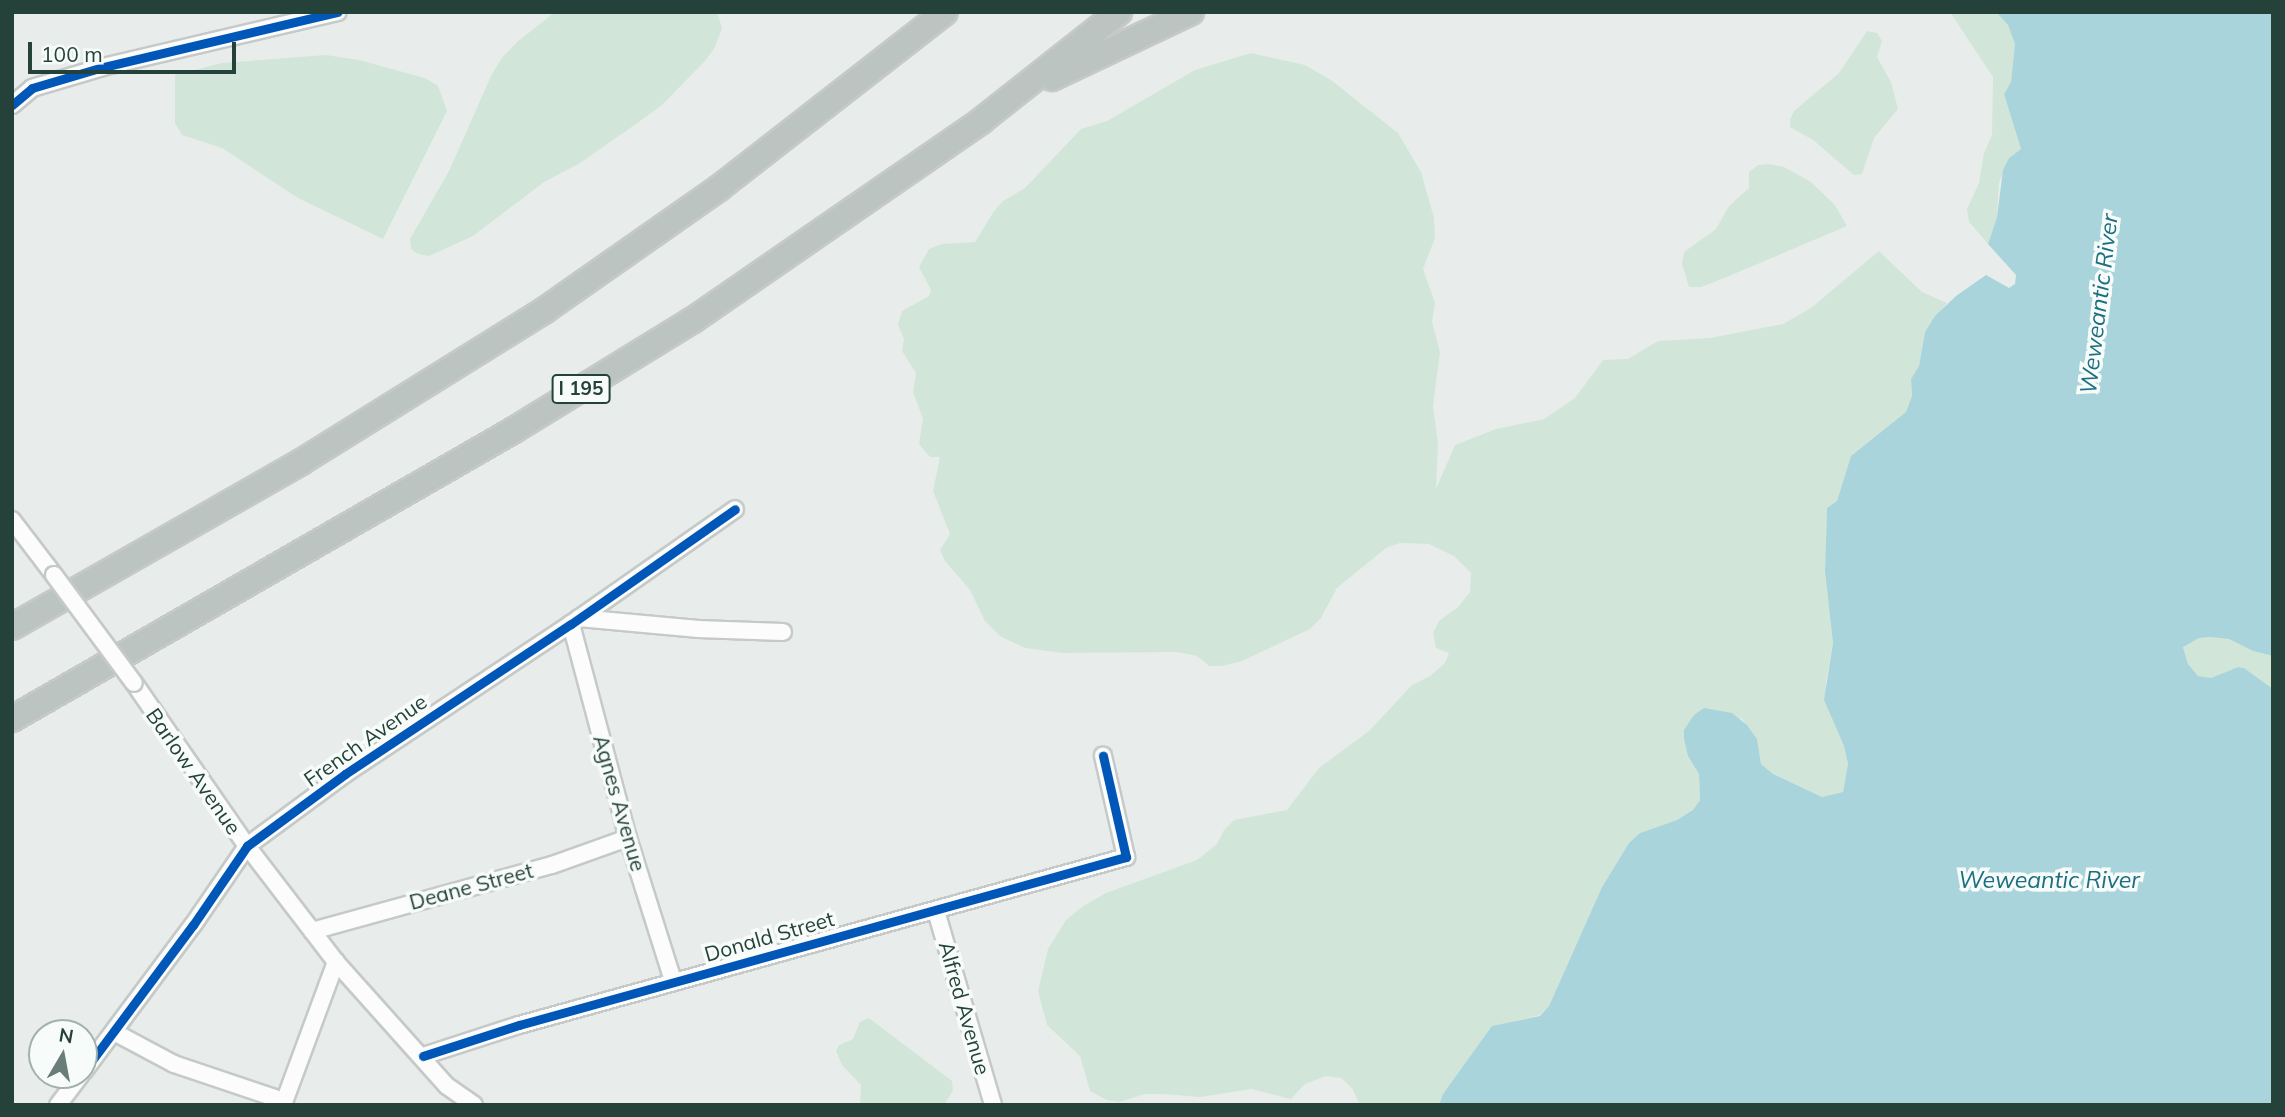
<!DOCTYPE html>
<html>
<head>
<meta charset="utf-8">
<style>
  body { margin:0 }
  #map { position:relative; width:2285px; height:1117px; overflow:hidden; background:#e8edeb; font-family:Mulish,sans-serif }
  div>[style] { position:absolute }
  .green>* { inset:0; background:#d1e6d8 }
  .water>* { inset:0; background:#a9d4db }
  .roads { filter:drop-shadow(2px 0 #c5cac8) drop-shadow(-2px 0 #c5cac8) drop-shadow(0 2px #c5cac8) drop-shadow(0 -2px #c5cac8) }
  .minor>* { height:16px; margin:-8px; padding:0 8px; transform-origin:8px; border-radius:8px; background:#fcfcfc }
  .highway>* { height:24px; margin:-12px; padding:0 12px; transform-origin:12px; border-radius:12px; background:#bcc4c2 }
  .bridges { filter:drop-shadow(2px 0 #c5cac8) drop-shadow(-2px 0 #c5cac8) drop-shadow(0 2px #c5cac8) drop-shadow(0 -2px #c5cac8) }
  .minor-bridge>* { height:16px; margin:-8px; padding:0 8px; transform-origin:8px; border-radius:8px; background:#fcfcfc }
  .cycleway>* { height:9px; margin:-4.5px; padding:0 4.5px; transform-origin:4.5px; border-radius:4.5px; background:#0057b8 }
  span { translate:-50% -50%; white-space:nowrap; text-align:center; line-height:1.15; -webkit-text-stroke:7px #f7fbf9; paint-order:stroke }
  .shield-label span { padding:2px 5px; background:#f7fbf9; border:2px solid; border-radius:5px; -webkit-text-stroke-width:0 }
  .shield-label { font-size:19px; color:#24423a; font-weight:700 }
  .street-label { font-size:21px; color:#24423a }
  .water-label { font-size:23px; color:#1c6f80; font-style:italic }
  .frame { position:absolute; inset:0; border:14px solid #24423a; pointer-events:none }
  .north { position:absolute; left:28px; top:1019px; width:70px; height:70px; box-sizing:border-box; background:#f7fbf9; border:2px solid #a3b1ad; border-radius:50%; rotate:10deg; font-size:19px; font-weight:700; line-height:28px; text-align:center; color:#24423a }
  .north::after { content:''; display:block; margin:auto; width:24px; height:32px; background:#697e78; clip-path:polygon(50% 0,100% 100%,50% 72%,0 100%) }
  .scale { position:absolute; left:28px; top:42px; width:208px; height:32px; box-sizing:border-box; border:4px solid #24423a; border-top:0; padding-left:9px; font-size:21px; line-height:24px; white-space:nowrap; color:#24423a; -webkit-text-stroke:5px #f7fbf9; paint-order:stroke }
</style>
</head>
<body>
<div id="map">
  <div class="green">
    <i style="clip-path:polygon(555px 12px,717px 12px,722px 28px,715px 47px,705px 61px,662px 105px,636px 124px,580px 163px,544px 182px,473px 236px,429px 256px,418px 254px,411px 249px,410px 239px,449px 171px,491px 76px,501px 59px,517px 42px)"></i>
    <i style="clip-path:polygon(1950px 12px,1996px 12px,2008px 25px,2015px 44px,2011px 82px,2004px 94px,2021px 149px,2009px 158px,1999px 183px,1997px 217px,1988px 244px,1969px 222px,1967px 209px,1979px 183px,1984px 153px,1992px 135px,1993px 77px)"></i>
    <i style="clip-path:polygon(1867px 31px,1877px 33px,1882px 41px,1877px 57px,1891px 82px,1898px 109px,1874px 138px,1862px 174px,1854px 175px,1813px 140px,1790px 127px,1790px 120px,1794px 111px,1839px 73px)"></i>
    <i style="clip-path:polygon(1251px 53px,1305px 65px,1331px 80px,1398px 133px,1421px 172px,1434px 218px,1435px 238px,1423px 269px,1435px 303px,1432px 322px,1440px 352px,1433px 406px,1438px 443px,1436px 489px,1455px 445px,1496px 429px,1544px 419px,1575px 398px,1603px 360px,1628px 359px,1658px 341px,1710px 338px,1783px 324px,1811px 308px,1879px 251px,1922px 292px,1947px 303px,1925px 332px,1919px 366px,1911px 379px,1912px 396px,1906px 412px,1851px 456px,1837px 501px,1827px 508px,1825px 573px,1833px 643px,1826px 682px,1830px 714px,1844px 746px,1848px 764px,1843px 792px,1822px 797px,1773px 774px,1761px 764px,1757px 739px,1741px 718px,1688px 756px,1699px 774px,1700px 800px,1693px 810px,1677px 820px,1640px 833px,1629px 843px,1602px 887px,1549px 1006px,1540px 1015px,1492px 1027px,1443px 1094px,1439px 1105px,1360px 1105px,1352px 1088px,1341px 1078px,1326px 1076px,1305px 1084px,1291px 1099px,1251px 1089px,1200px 1097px,1163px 1094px,1145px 1094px,1119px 1102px,1107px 1100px,1090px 1091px,1080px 1056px,1047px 1025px,1038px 991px,1048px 949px,1066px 920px,1083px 906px,1106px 893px,1197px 860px,1217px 844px,1224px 830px,1234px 820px,1287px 810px,1319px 768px,1369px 731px,1412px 685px,1430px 676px,1445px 663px,1449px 653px,1436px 648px,1433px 633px,1439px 621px,1458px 607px,1470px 592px,1471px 573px,1454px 556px,1429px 544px,1400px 543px,1386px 548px,1337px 588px,1321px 618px,1310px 629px,1242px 661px,1222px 666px,1209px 666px,1197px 656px,1177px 652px,1063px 653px,1025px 648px,1000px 636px,985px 621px,970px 590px,945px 561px,940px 550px,950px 534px,933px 491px,940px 457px,930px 457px,919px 444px,923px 419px,913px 392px,916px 373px,902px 351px,904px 339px,898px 325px,902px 311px,929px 296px,931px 290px,919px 267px,929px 249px,942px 244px,975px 242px,994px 211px,1003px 201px,1025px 188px,1081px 129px,1107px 121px,1195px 70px)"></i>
    <i style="clip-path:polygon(326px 55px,359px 60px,425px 78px,438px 86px,447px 111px,383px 239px,298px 198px,222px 148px,182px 135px,175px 123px,175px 75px,222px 63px)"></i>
    <i style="clip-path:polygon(1769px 164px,1784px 167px,1811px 182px,1835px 205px,1847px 226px,1722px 279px,1701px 287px,1689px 287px,1682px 264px,1684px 252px,1716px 229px,1729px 206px,1749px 188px,1749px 172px,1758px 165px)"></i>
    <i style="clip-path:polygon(2210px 637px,2229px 639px,2253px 651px,2273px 656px,2273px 689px,2244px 668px,2238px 667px,2211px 678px,2198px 676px,2188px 664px,2183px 646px,2199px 638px)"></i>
    <i style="clip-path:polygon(869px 1018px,952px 1081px,953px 1090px,946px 1102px,942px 1105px,860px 1105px,861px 1085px,842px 1065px,836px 1051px,839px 1045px,853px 1039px,860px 1022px)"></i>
  </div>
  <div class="water">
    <i style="clip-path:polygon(1996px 12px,2273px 12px,2273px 656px,2253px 651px,2229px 639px,2210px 637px,2199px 638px,2183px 647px,2188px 664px,2198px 676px,2211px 678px,2238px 667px,2244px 668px,2273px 689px,2273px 1105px,1439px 1105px,1443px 1094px,1492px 1026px,1540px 1016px,1549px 1006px,1602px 887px,1629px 843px,1640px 833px,1677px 820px,1693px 810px,1700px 800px,1699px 774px,1688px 756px,1684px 739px,1684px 730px,1694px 715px,1704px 708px,1732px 713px,1747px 725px,1757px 739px,1761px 764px,1773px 774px,1822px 797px,1843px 792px,1848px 764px,1844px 746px,1824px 700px,1833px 643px,1825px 572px,1827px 508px,1837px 501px,1851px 456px,1906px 412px,1912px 396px,1911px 379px,1919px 366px,1925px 332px,1935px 316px,1956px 296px,1986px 275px,2009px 288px,2015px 284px,2016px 275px,1988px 244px,1997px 217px,2003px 170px,2009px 158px,2021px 149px,2004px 94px,2011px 82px,2015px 44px,2008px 25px)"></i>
  </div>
  <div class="roads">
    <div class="minor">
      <i style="left:12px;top:105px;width:26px;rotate:-40deg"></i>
      <i style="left:32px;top:88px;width:74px;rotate:-16.5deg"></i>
      <i style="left:103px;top:67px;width:241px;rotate:-13.2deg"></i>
      <i style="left:12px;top:520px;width:69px;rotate:52.6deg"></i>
      <i style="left:579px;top:618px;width:120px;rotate:5.3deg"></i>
      <i style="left:698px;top:629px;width:85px;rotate:2deg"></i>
      <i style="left:571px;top:624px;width:221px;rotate:75.1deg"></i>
      <i style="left:628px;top:838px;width:150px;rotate:72.5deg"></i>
      <i style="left:134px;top:683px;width:198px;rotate:55.3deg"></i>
      <i style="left:247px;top:846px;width:146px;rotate:52.5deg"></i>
      <i style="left:336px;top:962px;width:166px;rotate:48.2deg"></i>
      <i style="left:447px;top:1086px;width:33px;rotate:35deg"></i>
      <i style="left:936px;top:911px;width:202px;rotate:73.6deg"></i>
      <i style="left:312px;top:931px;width:249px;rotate:-15.4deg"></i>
      <i style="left:552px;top:865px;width:81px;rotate:-19.6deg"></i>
      <i style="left:114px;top:1032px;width:68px;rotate:28.1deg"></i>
      <i style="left:174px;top:1064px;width:116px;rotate:18.6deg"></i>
      <i style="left:423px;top:1056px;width:101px;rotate:-17.9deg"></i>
      <i style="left:519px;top:1025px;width:630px;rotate:-15.47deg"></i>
      <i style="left:1126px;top:857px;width:104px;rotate:-102.8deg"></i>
      <i style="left:84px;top:1071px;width:182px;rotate:-53.3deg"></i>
      <i style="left:193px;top:925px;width:96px;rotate:-55.6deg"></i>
      <i style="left:247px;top:846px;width:122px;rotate:-36.3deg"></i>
      <i style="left:345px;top:774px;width:271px;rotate:-33.6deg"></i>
      <i style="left:571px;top:624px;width:200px;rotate:-35deg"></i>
      <i style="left:58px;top:1105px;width:38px;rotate:-53deg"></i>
      <i style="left:283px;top:1105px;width:153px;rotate:-69.7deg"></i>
    </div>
    <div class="highway">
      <i style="left:1052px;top:78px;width:154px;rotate:-25.4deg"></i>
      <i style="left:12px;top:627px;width:333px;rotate:-29.7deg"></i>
      <i style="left:301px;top:462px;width:287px;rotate:-31.9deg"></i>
      <i style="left:545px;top:310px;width:213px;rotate:-35deg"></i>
      <i style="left:719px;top:188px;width:286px;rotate:-37.9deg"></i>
      <i style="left:12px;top:719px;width:579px;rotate:-29.93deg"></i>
      <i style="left:514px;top:430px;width:210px;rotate:-31.6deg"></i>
      <i style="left:693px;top:320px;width:350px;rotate:-34.6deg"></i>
      <i style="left:981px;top:121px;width:176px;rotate:-38.3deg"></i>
    </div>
  </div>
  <div class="bridges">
    <div class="minor-bridge">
      <i style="left:54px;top:575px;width:134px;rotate:53.5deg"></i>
    </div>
  </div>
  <div class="cycleway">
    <i style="left:12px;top:105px;width:26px;rotate:-40deg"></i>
    <i style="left:32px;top:88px;width:74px;rotate:-16.5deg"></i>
    <i style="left:103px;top:67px;width:241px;rotate:-13.2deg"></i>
    <i style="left:423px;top:1056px;width:101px;rotate:-17.9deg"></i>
    <i style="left:519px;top:1025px;width:630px;rotate:-15.47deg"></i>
    <i style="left:1126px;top:857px;width:104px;rotate:-102.8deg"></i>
    <i style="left:84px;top:1071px;width:182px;rotate:-53.3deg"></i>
    <i style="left:193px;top:925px;width:96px;rotate:-55.6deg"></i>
    <i style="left:247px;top:846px;width:122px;rotate:-36.3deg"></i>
    <i style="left:345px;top:774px;width:271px;rotate:-33.6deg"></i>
    <i style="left:571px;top:624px;width:200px;rotate:-35deg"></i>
  </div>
  <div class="shield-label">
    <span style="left:581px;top:389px">I 195</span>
  </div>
  <div class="street-label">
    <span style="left:365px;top:740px;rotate:-35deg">French Avenue</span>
    <span style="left:194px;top:771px;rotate:55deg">Barlow Avenue</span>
    <span style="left:620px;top:803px;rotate:74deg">Agnes Avenue</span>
    <span style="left:471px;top:886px;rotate:-15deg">Deane Street</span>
    <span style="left:769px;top:936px;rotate:-16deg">Donald Street</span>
    <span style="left:965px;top:1008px;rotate:74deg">Alfred Avenue</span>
  </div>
  <div class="water-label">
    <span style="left:2099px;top:304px;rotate:-83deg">Weweantic River</span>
    <span style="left:2049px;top:880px">Weweantic River</span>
  </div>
  <div class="frame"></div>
  <div class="north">N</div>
  <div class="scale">100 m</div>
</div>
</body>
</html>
